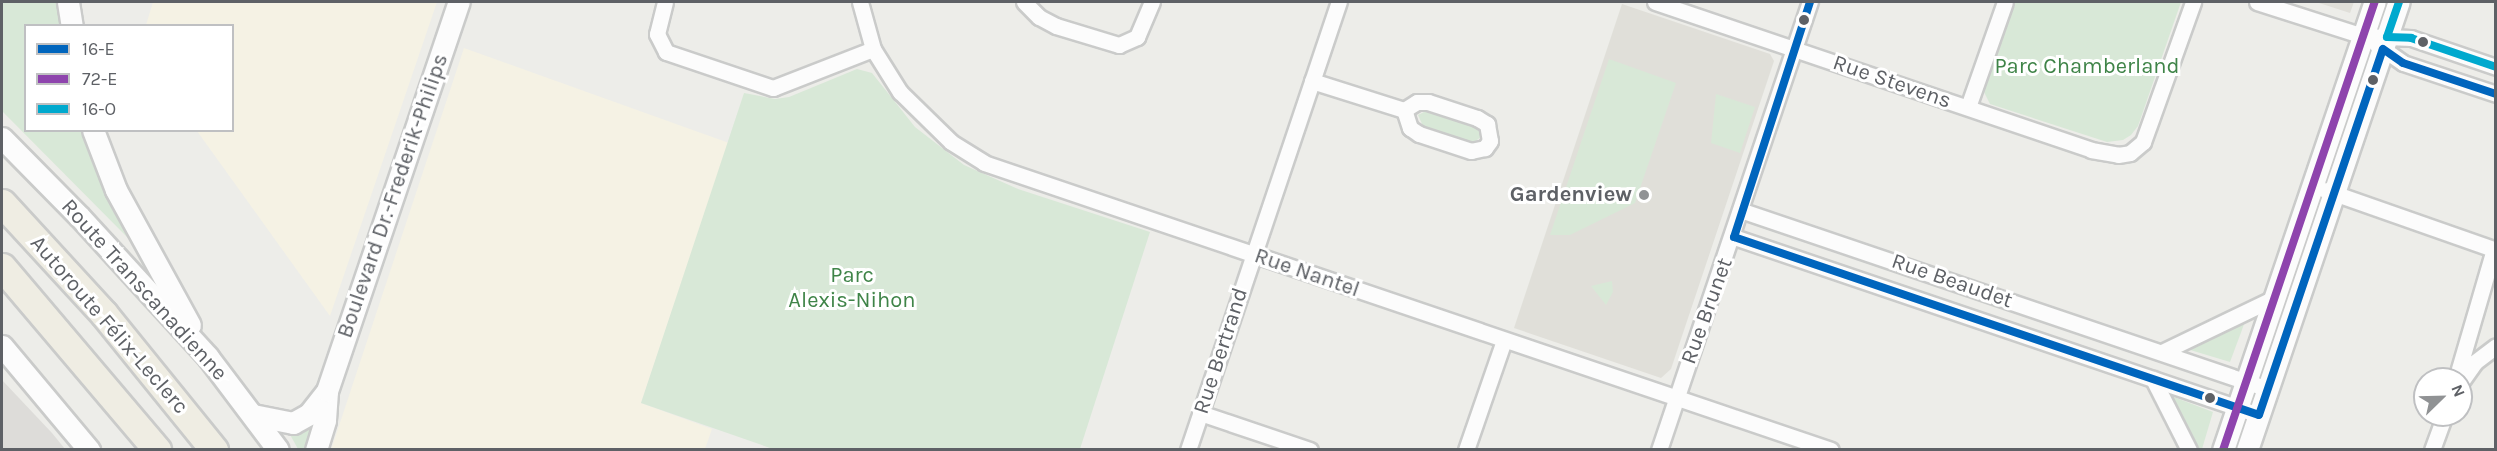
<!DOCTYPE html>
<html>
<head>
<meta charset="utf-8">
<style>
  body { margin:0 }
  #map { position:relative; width:2497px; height:451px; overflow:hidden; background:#edede9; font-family:Karla,sans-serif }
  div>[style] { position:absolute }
  .commercial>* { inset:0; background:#f5f2e4 }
  .industrial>* { inset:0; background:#dddcd9 }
  .education>* { inset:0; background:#e0dfd9 }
  .green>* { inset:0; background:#d8e8d7 }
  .roads { filter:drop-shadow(2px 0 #cacbca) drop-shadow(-2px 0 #cacbca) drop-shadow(0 2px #cacbca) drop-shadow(0 -2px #cacbca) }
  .street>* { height:15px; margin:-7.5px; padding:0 7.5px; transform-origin:7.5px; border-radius:7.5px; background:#fcfcfc }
  .secondary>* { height:21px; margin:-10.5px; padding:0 10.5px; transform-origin:10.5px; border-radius:10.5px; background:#fcfcfc }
  .highway>* { height:27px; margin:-13.5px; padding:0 13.5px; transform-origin:13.5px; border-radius:13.5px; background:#efede3 }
  .bus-1>* { height:8px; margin:-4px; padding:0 4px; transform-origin:4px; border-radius:4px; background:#0065bd }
  .bus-2>* { height:8px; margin:-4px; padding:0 4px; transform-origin:4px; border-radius:4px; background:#8e44ad }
  .bus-3>* { height:8px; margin:-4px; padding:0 4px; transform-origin:4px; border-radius:4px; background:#00a9ce }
  .dots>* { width:16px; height:16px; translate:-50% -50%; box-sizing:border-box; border:3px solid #fff; border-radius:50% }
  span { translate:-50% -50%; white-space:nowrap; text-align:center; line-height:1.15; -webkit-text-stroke:6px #fff; paint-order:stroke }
  .park-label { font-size:22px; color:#3f8448 }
  .street-label { font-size:22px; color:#5e6166 }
  .poi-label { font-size:22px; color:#5e6166; font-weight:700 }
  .right { translate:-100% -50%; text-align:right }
  .frame { position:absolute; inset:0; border:3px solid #5e6166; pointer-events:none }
  .legend { position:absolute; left:24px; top:24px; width:210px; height:108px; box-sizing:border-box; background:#fff; border:2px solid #bfc0c2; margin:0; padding:8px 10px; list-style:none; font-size:18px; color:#5e6166 }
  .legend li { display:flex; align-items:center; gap:12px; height:30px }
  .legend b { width:30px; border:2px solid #bfc0c2 }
  .north { position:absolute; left:2413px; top:367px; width:60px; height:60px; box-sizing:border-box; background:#fff; border:2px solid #bfc0c2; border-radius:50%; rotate:67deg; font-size:16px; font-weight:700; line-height:24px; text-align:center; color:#5e6166 }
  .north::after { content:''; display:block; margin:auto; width:21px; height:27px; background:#909294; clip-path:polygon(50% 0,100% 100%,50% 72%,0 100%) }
</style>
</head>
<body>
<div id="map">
  <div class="commercial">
    <i style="clip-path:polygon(153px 2px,437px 2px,330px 316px,197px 131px,232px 130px,232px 26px,146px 25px)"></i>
    <i style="clip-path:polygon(464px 48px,729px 143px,641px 403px,712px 429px,705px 449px,331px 450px)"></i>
  </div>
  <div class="industrial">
    <i style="clip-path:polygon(2px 380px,52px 433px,65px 449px,2px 449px)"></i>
  </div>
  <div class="education">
    <i style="clip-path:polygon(2316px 2px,2354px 2px,2350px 13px)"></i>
    <i style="clip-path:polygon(1622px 4px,1770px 54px,1774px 61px,1671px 369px,1661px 378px,1514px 328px)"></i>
  </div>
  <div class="green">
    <i style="clip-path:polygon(2px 2px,60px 2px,64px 25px,26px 26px,26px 130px,85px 131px,131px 234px,128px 238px,2px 111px)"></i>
    <i style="clip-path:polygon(2015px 2px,2181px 2px,2138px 126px,2131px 135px,2123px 140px,2107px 142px,1990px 104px,1984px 92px)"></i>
    <i style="clip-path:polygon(1609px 59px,1676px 83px,1635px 203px,1570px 235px,1550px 235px)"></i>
    <i style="clip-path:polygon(857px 69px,872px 73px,915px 127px,964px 165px,1018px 189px,1150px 232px,1080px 449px,773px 449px,641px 403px,744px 93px,775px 99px,789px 97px)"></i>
    <i style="clip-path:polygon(1716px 94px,1755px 107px,1740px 153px,1711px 143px)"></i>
    <i style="clip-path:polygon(1428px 110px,1478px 126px,1481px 137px,1473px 143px,1423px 126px,1418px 115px)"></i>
    <i style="clip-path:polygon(1612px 281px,1613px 292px,1606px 305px,1591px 286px)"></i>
    <i style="clip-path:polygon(2246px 319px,2230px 362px,2187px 349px,2189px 347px)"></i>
    <i style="clip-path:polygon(2171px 396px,2213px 412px,2202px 449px,2198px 449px)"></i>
    <i style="clip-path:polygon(315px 417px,307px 449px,298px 449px,288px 431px)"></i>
  </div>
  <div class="roads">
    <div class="street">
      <i style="left:665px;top:2px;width:33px;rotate:104deg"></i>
      <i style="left:657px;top:34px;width:20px;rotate:63deg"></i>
      <i style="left:666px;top:52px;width:113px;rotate:18.6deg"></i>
      <i style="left:773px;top:88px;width:107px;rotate:-21.3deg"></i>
      <i style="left:860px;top:2px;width:49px;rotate:74.5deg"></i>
      <i style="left:873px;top:49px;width:51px;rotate:57.9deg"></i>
      <i style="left:900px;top:92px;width:71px;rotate:44.4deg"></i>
      <i style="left:951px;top:142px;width:39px;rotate:32deg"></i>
      <i style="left:984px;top:163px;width:894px;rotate:18.72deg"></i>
      <i style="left:1024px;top:2px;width:21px;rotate:45deg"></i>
      <i style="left:1039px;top:17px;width:19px;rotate:28deg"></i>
      <i style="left:1056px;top:26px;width:66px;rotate:16.8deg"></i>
      <i style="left:1119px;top:45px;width:20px;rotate:-24deg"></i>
      <i style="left:1137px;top:37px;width:38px;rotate:-67deg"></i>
      <i style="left:1655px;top:2px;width:460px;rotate:18.7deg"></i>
      <i style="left:2091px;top:150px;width:27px;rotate:10deg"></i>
      <i style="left:2118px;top:155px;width:12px;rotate:-9deg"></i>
      <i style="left:2130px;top:153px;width:17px;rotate:-40deg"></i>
      <i style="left:2143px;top:142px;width:149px;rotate:-70.3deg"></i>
      <i style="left:2257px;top:2px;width:111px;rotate:17.8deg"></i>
      <i style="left:2363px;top:36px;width:48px;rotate:2.4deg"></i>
      <i style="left:2411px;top:38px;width:90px;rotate:18.8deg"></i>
      <i style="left:2376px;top:44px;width:33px;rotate:35deg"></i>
      <i style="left:2403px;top:63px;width:98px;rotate:18.4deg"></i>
      <i style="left:1312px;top:81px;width:96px;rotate:17.5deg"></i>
      <i style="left:1417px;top:102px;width:11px"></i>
      <i style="left:1428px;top:102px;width:52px;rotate:18.1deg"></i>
      <i style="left:1477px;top:118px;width:12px;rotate:31deg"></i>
      <i style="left:1487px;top:124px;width:17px;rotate:80deg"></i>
      <i style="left:1490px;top:141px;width:9px;rotate:126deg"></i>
      <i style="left:1485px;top:148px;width:14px;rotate:168deg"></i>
      <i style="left:1471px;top:151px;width:55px;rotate:-161.9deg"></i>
      <i style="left:1419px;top:134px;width:11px;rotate:-146deg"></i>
      <i style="left:1410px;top:128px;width:19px;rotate:-108deg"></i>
      <i style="left:1404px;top:110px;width:15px;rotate:-32deg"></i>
      <i style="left:1968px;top:107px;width:111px;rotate:-70.6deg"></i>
      <i style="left:2325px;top:190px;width:181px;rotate:19.3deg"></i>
      <i style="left:1743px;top:211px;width:554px;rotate:18.73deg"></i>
      <i style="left:1734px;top:237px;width:554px;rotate:18.73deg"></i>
      <i style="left:2162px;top:352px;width:124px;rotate:-25.7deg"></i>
      <i style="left:2153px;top:379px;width:80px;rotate:63.1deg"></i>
      <i style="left:2456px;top:379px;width:135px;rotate:-73.7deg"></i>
      <i style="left:2461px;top:382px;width:24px;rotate:-55deg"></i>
      <i style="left:2475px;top:362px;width:26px;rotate:-37deg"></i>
      <i style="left:1200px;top:413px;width:116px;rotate:18.6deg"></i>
      <i style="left:1188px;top:450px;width:473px;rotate:-71.4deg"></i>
      <i style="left:1466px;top:450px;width:116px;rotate:-70.9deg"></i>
      <i style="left:1659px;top:450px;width:473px;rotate:-71.4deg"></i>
      <i style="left:2432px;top:450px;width:37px;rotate:-70deg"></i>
    </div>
    <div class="secondary">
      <i style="left:68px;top:2px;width:24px;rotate:81deg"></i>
      <i style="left:93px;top:130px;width:64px;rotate:69deg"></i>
      <i style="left:116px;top:190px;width:154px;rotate:61.3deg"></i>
      <i style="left:2px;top:138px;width:110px;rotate:45.4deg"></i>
      <i style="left:79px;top:216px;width:191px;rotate:47.5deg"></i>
      <i style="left:208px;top:357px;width:116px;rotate:53deg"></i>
      <i style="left:2px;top:346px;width:136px;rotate:50.1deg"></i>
      <i style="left:253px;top:415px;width:41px;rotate:11.3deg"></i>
      <i style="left:293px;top:423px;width:18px;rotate:-29deg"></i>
      <i style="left:309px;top:414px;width:29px;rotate:-52deg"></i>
      <i style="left:316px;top:450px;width:31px;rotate:-73deg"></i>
      <i style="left:325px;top:420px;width:29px;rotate:-86deg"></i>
      <i style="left:327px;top:391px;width:411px;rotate:-71.3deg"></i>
      <i style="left:2223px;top:450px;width:473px;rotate:-71.3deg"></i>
      <i style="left:2247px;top:450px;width:473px;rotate:-71.3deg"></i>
    </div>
    <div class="highway">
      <i style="left:2px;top:203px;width:151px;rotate:47.4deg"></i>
      <i style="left:104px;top:314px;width:175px;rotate:51deg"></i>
      <i style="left:2px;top:267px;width:240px;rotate:49.7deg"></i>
    </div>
  </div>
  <div class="bus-1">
    <i style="left:1810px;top:2px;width:247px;rotate:107.9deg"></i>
    <i style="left:1734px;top:237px;width:554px;rotate:18.73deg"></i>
    <i style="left:2259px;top:415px;width:386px;rotate:-71.3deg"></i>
    <i style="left:2383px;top:49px;width:24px;rotate:35deg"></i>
    <i style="left:2403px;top:63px;width:98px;rotate:18.4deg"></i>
  </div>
  <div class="bus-2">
    <i style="left:2223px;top:450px;width:473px;rotate:-71.3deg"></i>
  </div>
  <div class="bus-3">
    <i style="left:2399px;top:2px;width:37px;rotate:109deg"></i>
    <i style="left:2387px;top:37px;width:24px;rotate:2deg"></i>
    <i style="left:2411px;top:38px;width:90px;rotate:18.8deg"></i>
  </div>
  <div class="dots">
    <i style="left:1804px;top:20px;background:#5e6166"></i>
    <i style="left:2423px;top:42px;background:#5e6166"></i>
    <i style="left:2373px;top:80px;background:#5e6166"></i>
    <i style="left:1644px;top:195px;background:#909294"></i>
    <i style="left:2210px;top:398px;background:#5e6166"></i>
  </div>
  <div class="park-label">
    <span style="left:2087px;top:67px">Parc Chamberland</span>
    <span style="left:852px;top:288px">Parc<br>Alexis-Nihon</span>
  </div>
  <div class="street-label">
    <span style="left:1892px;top:82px;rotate:19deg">Rue Stevens</span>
    <span style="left:393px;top:196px;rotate:-71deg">Boulevard Dr.-Frederik-Philips</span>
    <span style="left:1307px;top:273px;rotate:19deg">Rue Nantel</span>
    <span style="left:1952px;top:281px;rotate:19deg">Rue Beaudet</span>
    <span style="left:144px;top:290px;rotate:48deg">Route Transcanadienne</span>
    <span style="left:1707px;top:311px;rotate:-70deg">Rue Brunet</span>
    <span style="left:109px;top:325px;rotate:49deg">Autoroute Félix-Leclerc</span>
    <span style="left:1221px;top:351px;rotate:-72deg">Rue Bertrand</span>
  </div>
  <div class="poi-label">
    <span class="right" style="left:1632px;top:195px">Gardenview</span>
  </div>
  <div class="frame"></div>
  <ul class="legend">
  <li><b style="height:8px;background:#0065bd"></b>16-E</li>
  <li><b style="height:8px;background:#8e44ad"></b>72-E</li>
  <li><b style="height:8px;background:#00a9ce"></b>16-O</li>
  </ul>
  <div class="north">N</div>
</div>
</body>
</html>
